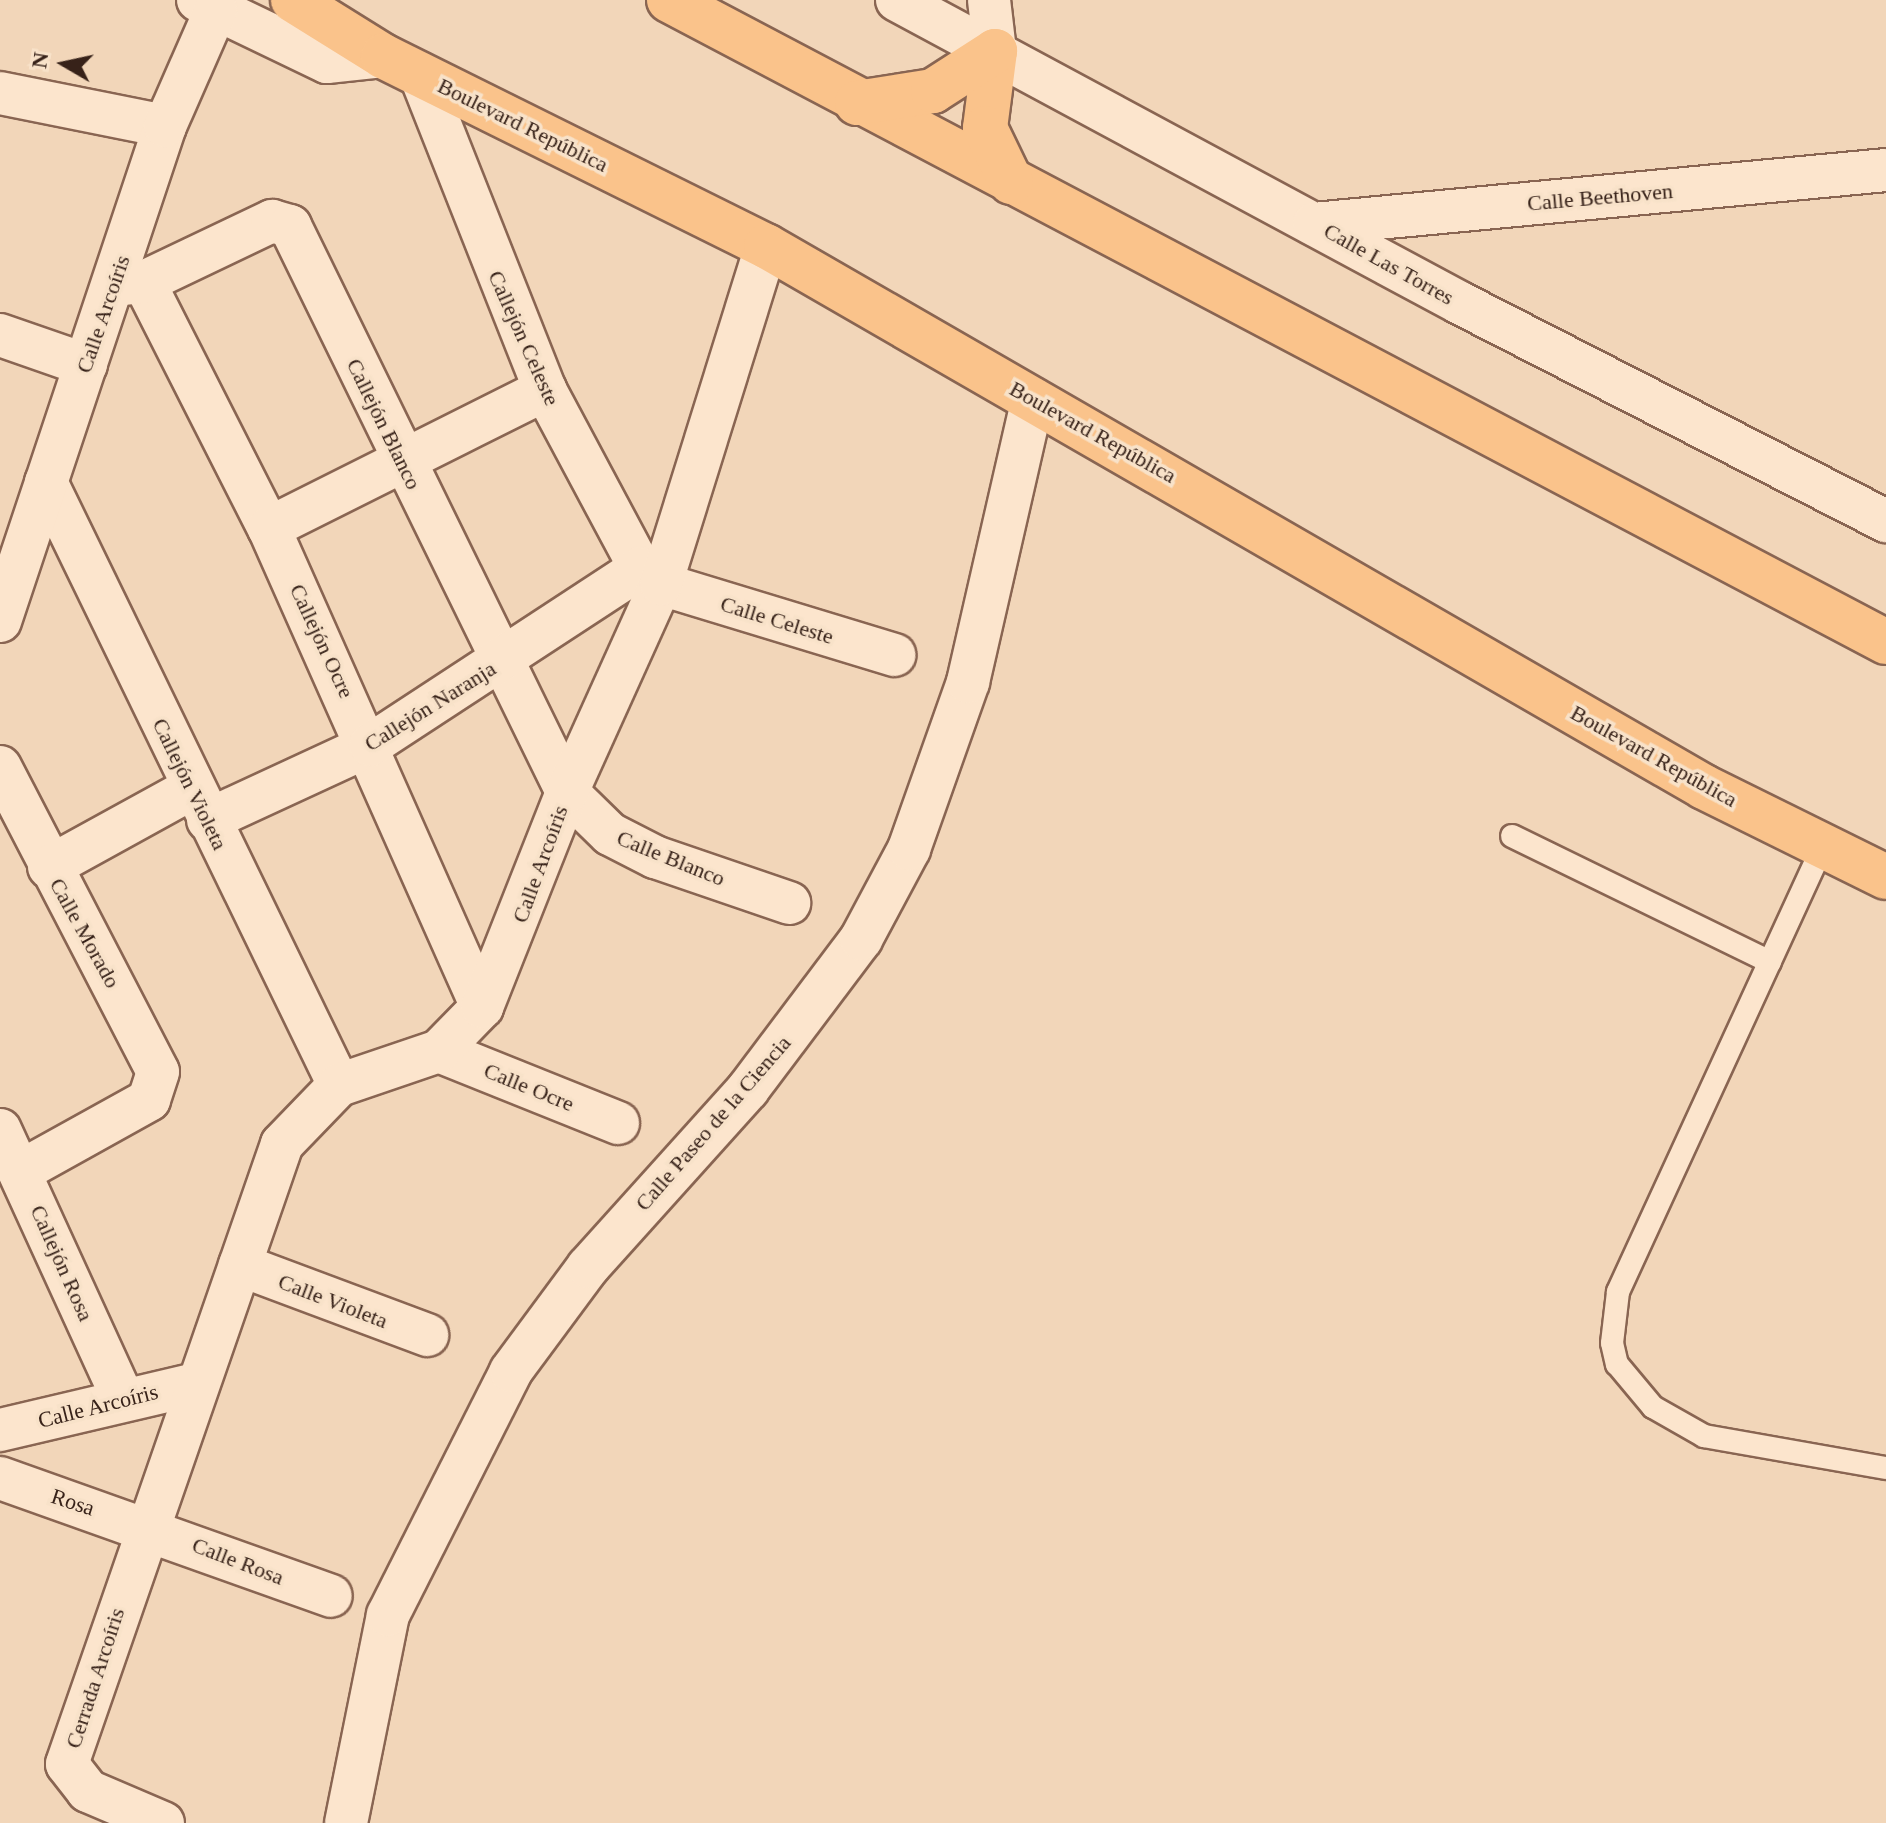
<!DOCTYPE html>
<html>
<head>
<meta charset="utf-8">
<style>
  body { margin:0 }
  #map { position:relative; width:1886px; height:1823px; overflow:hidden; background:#f2d6b9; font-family:Georgia,serif }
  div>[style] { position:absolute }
  .roads { filter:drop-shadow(2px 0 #896552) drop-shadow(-2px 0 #896552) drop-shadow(0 2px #896552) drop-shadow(0 -2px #896552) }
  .service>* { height:22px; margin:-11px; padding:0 11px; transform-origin:11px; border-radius:11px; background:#fce5cd }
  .minor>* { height:42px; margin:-21px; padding:0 21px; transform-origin:21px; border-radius:21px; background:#fce5cd }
  .primary>* { height:44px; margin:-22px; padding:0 22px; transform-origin:22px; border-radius:22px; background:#fac38b }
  span { translate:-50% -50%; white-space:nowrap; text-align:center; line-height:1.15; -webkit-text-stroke:7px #f8e2c9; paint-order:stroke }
  .street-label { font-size:22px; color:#372219 }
  .north { position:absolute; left:24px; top:24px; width:80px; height:80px; -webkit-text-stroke:6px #f8e2c9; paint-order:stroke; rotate:279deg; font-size:22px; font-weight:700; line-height:32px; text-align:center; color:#372219 }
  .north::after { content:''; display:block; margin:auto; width:28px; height:36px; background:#372219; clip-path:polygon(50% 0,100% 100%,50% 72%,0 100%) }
</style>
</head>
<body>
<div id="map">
  <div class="roads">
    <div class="service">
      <i style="left:1512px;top:836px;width:287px;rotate:26deg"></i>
      <i style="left:1823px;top:846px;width:491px;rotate:114.7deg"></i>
      <i style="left:1618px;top:1292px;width:51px;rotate:96.7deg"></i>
      <i style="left:1612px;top:1343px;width:22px;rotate:77deg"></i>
      <i style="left:1617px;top:1364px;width:56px;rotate:50.1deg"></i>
      <i style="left:1653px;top:1407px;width:59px;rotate:29.6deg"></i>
      <i style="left:1704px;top:1436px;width:185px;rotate:10deg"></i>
    </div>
    <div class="minor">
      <i style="left:198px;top:0;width:143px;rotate:25.7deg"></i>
      <i style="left:327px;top:62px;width:56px;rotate:-6.1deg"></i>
      <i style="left:897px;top:0;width:639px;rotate:28.29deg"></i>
      <i style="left:1460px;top:303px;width:479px;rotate:27.1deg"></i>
      <i style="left:989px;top:0;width:51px;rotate:83.3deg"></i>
      <i style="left:420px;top:74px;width:340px;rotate:68.4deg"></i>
      <i style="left:545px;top:390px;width:202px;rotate:61.9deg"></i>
      <i style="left:640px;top:568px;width:26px;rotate:37deg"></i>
      <i style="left:661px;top:584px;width:244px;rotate:16.9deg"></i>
      <i style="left:0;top:93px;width:168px;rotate:11.3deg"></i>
      <i style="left:1314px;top:224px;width:575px;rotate:-5.39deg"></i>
      <i style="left:144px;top:282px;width:276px;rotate:63.1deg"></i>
      <i style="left:269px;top:528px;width:524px;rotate:66.03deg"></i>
      <i style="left:113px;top:285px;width:31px;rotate:-6deg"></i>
      <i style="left:144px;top:282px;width:142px;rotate:-25.5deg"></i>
      <i style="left:272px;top:221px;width:19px;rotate:16deg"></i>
      <i style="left:290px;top:226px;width:630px;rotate:63.92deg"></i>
      <i style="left:567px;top:792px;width:60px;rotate:44.3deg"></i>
      <i style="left:610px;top:834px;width:51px;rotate:27.1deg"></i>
      <i style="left:655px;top:857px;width:142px;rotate:18.9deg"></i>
      <i style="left:0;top:335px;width:91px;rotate:19.2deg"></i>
      <i style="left:46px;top:482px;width:670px;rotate:64.08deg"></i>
      <i style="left:269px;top:528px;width:309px;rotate:-26.6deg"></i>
      <i style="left:0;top:621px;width:522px;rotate:-71.57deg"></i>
      <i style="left:165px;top:126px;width:127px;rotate:-66.3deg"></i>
      <i style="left:0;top:767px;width:343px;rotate:62.6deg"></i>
      <i style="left:158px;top:1072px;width:29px;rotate:108deg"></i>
      <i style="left:149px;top:1100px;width:146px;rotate:151deg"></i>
      <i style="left:208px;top:820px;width:179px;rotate:-24.8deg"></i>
      <i style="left:370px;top:745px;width:323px;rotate:-33.2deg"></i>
      <i style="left:49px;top:867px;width:162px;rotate:-28.8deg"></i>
      <i style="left:439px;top:1051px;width:193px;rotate:21.9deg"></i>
      <i style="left:0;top:1130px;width:293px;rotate:65.4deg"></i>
      <i style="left:240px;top:1265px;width:200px;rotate:20.5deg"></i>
      <i style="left:0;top:1430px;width:201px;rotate:-13.2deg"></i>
      <i style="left:0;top:1478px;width:351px;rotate:19.6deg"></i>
      <i style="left:163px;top:1823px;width:82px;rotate:-156.9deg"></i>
      <i style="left:88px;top:1791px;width:34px;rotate:-128deg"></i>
      <i style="left:67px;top:1764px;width:656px;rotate:-70.87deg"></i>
      <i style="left:282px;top:1144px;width:82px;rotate:-46deg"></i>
      <i style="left:339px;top:1085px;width:106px;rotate:-18.8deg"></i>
      <i style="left:439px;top:1051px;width:62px;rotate:-45.7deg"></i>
      <i style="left:482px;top:1007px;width:231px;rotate:-68.4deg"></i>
      <i style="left:567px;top:792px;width:228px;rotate:-65.7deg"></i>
      <i style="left:661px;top:584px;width:354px;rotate:-72.7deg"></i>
      <i style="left:346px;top:1823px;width:212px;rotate:-78.6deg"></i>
      <i style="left:388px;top:1615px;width:273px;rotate:-63.2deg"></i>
      <i style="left:511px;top:1371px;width:129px;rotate:-53.5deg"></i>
      <i style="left:588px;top:1267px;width:239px;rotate:-48deg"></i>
      <i style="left:748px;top:1089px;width:188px;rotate:-53deg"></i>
      <i style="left:861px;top:939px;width:102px;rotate:-61.9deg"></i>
      <i style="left:909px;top:849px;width:177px;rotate:-70.5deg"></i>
      <i style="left:968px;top:682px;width:290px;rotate:-77.1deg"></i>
    </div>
    <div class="primary">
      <i style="left:293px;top:0;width:106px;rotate:31.9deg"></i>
      <i style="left:383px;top:56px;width:428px;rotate:26.4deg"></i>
      <i style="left:766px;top:246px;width:1083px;rotate:29.97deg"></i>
      <i style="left:1704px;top:787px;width:203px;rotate:26.3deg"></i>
      <i style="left:669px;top:0;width:1376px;rotate:27.81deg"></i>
      <i style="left:995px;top:51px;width:78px;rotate:97.4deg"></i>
      <i style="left:985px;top:128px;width:60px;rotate:64.3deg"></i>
      <i style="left:857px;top:103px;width:77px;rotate:-9deg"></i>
      <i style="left:933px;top:91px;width:74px;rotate:-32.8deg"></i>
    </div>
  </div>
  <div class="street-label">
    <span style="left:523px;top:125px;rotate:26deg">Boulevard República</span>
    <span style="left:1600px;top:197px;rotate:-5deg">Calle Beethoven</span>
    <span style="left:1389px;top:264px;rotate:29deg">Calle Las Torres</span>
    <span style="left:103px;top:314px;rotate:-71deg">Calle Arcoíris</span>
    <span style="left:524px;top:338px;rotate:66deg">Callejón Celeste</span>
    <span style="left:384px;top:424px;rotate:64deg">Callejón Blanco</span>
    <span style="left:1093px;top:432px;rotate:29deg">Boulevard República</span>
    <span style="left:777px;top:620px;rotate:17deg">Calle Celeste</span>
    <span style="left:322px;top:641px;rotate:65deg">Callejón Ocre</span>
    <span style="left:430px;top:706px;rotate:-32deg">Callejón Naranja</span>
    <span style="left:1654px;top:756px;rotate:29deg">Boulevard República</span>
    <span style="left:190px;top:784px;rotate:64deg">Callejón Violeta</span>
    <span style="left:671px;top:858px;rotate:22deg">Calle Blanco</span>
    <span style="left:540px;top:864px;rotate:-70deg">Calle Arcoíris</span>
    <span style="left:85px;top:933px;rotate:61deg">Calle Morado</span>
    <span style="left:529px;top:1087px;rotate:22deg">Calle Ocre</span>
    <span style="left:713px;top:1123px;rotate:-49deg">Calle Paseo de la Ciencia</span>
    <span style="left:62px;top:1263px;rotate:66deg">Callejón Rosa</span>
    <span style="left:333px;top:1301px;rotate:21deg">Calle Violeta</span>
    <span style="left:98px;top:1406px;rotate:-14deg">Calle Arcoíris</span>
    <span style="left:73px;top:1502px;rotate:18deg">Rosa</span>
    <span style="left:238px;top:1561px;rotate:21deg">Calle Rosa</span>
    <span style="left:95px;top:1678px;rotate:-72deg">Cerrada Arcoíris</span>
  </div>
  <div class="north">N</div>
</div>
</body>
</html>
